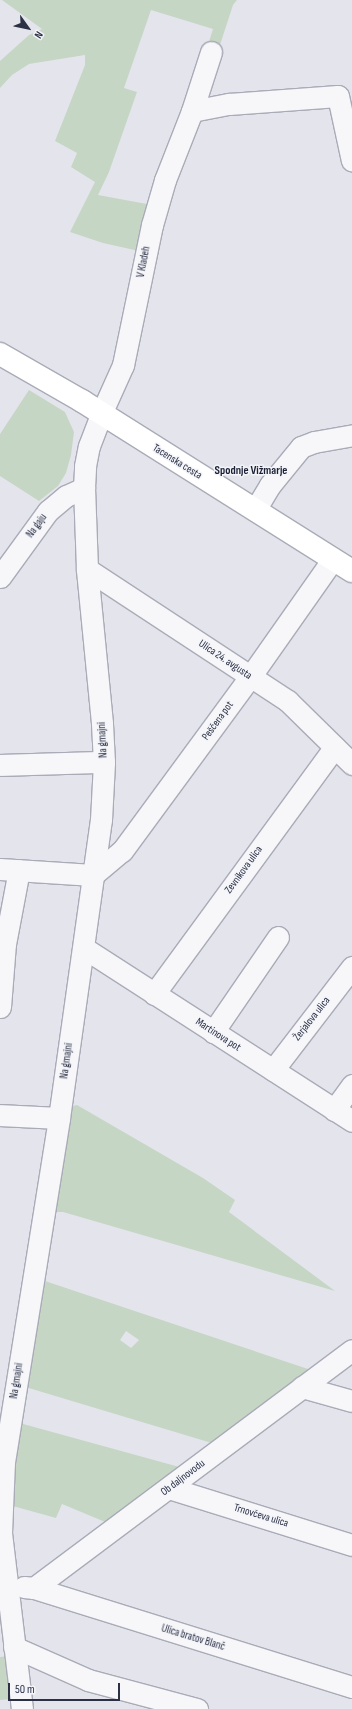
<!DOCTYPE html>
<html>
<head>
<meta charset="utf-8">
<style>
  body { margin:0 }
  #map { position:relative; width:352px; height:1709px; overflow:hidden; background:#e4e5ec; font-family:"Sofia Sans Condensed",sans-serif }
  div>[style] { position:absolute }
  .green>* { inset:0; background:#c6d6c5 }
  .roads { filter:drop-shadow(1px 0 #a9abb7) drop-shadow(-1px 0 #a9abb7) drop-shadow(0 1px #a9abb7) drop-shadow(0 -1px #a9abb7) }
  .minor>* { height:21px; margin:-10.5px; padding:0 10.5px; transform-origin:10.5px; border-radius:10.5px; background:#f7f7fa }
  .major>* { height:22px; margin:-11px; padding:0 11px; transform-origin:11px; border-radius:11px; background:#fff }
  span { translate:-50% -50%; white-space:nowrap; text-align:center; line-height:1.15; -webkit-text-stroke:3px #f4f5f9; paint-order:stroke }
  .street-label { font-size:11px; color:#2b3045 }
  .neighbourhood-label { font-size:12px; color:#1d2136; font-weight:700 }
  .north { position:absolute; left:8px; top:8px; width:40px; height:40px; -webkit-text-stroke:3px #f4f5f9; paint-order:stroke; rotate:123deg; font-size:11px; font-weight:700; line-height:16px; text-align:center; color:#2b3045 }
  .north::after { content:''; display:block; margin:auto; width:14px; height:18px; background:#2b3045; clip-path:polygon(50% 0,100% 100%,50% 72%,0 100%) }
  .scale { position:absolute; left:8px; top:1683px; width:112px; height:18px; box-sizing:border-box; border:2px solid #2b3045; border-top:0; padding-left:5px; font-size:12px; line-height:14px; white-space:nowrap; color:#2b3045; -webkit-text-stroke:3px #f4f5f9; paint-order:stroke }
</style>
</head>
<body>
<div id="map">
  <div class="green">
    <i style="clip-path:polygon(2px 0,237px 0,233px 5px,219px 48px,207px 48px,213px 29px,151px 10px,124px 88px,137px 92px,109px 172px,98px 195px,147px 204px,139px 251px,103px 243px,70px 232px,95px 182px,71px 167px,77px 153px,55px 141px,85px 65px,85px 55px,29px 64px,12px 75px,0 88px,0 61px,29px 35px,42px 29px)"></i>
    <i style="clip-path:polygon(29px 390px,65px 412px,74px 432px,71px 455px,66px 473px,58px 486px,39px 501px,0 476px,0 434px)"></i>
    <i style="clip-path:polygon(77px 1105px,203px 1178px,235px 1200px,229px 1212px,335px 1291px,63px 1212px,52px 1212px,69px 1110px,72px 1106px)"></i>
    <i style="clip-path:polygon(evenodd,39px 1279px,314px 1371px,215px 1444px,22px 1386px,39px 1279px,126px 1331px,139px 1340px,131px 1348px,120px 1340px,126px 1331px)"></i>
    <i style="clip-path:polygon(16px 1422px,183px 1468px,110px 1524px,62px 1504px,56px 1518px,9px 1505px)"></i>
    <i style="clip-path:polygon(9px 1656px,14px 1699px,0 1700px,0 1657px)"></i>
  </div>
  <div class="roads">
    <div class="minor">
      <i style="left:192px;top:111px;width:62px;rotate:-72.1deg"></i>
      <i style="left:255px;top:510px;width:29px;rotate:-59deg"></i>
      <i style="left:270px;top:485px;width:49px;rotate:-50.8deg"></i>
      <i style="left:301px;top:447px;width:14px;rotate:-21deg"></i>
      <i style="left:314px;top:442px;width:39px;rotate:-10deg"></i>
      <i style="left:87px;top:569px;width:240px;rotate:33.3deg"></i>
      <i style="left:288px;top:701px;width:90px;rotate:44.5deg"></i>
      <i style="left:0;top:577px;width:82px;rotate:-54deg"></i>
      <i style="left:48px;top:511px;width:23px;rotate:-40deg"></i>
      <i style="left:66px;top:496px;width:20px;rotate:-24deg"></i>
      <i style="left:0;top:765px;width:104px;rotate:-1.7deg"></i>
      <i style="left:0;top:869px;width:93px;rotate:3.7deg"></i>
      <i style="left:93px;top:875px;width:38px;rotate:-40deg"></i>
      <i style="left:122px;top:851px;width:216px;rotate:-53.7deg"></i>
      <i style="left:250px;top:677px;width:144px;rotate:-54.9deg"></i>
      <i style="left:84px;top:948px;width:319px;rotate:32.8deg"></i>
      <i style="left:154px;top:994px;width:306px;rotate:-53.8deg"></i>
      <i style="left:0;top:1007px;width:63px;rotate:-85.5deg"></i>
      <i style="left:5px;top:944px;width:75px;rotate:-79.3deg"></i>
      <i style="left:213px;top:1032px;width:115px;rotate:-55.6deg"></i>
      <i style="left:273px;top:1070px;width:130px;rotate:-52.5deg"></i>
      <i style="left:334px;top:1110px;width:31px;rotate:-54deg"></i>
      <i style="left:0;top:1115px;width:59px;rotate:2.9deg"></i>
      <i style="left:302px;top:1387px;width:52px;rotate:15.6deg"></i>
      <i style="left:169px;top:1488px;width:192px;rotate:17.3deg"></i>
      <i style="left:24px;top:1587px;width:10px;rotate:6deg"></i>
      <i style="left:34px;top:1588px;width:333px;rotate:17.3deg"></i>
      <i style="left:34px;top:1588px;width:397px;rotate:-36.8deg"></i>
      <i style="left:14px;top:1647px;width:81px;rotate:24deg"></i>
      <i style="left:88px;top:1680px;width:113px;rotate:14.9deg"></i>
      <i style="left:22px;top:1709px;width:177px;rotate:-96.8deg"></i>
      <i style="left:1px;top:1533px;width:71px;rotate:-87.6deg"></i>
      <i style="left:4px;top:1462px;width:348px;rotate:-80.9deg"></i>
      <i style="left:59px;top:1118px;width:301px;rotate:-82deg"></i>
      <i style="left:101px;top:820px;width:58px;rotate:-87deg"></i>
      <i style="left:104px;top:762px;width:39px;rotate:-93deg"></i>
      <i style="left:102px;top:723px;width:155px;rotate:-95.6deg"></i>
      <i style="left:87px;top:569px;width:81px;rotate:-92.1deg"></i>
      <i style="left:84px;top:488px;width:22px;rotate:-87deg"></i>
      <i style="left:85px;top:466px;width:20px;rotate:-79deg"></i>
      <i style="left:89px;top:446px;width:34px;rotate:-69deg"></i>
      <i style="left:101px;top:414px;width:54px;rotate:-65.8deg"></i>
      <i style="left:123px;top:365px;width:143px;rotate:-78.3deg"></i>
      <i style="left:152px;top:225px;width:47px;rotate:-73.9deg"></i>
      <i style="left:165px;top:180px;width:74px;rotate:-68.6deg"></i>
      <i style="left:192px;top:111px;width:38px;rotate:-11deg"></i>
      <i style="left:229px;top:104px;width:109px;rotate:-4.2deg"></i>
      <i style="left:338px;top:96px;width:66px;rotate:77.8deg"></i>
    </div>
    <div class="major">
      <i style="left:0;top:354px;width:95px;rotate:29.8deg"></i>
      <i style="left:82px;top:401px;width:319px;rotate:32.2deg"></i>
    </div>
  </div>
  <div class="street-label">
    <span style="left:144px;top:262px;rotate:-79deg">V Kladeh</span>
    <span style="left:177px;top:462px;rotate:32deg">Tacenska cesta</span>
    <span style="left:37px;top:526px;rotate:-54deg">Na gaju</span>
    <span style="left:225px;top:660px;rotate:34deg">Ulica 24. avgusta</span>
    <span style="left:218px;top:721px;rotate:-54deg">Peščena pot</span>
    <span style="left:103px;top:740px;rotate:-93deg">Na gmajni</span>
    <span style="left:244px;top:870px;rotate:-54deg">Zevnikova ulica</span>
    <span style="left:312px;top:1019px;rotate:-52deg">Žerjalova ulica</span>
    <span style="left:218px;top:1035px;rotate:33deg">Martinova pot</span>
    <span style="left:67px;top:1061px;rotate:-82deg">Na gmajni</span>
    <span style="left:17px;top:1381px;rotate:-81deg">Na gmajni</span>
    <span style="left:183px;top:1478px;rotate:-37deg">Ob daljnovodu</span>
    <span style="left:261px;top:1516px;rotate:17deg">Trnovčeva ulica</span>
    <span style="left:193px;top:1638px;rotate:17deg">Ulica bratov Blanč</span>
  </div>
  <div class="neighbourhood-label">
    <span style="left:251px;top:471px">Spodnje Vižmarje</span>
  </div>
  <div class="north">N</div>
  <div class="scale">50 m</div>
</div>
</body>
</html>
